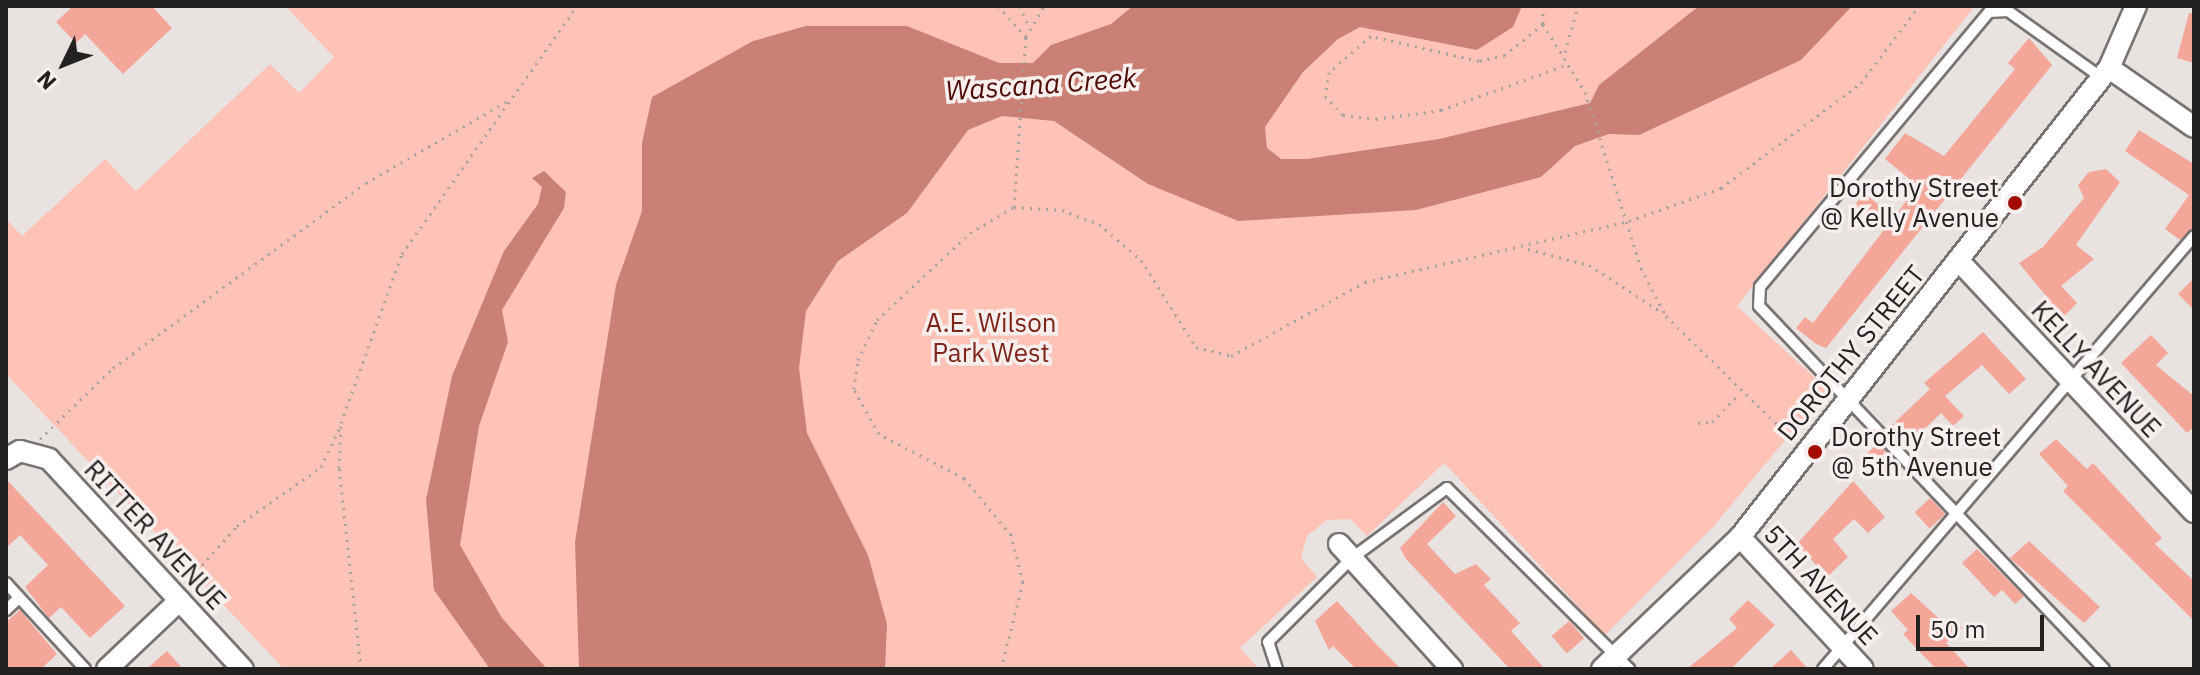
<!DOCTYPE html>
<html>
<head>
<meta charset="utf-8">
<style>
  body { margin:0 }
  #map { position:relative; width:2200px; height:675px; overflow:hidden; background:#e8e2e1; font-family:"IBM Plex Sans",sans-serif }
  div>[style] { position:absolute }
  .green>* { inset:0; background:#ffc2b7 }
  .water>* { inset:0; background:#ca8074 }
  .building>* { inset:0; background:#f4a699; transform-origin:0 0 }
  .path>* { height:3px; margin-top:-1.5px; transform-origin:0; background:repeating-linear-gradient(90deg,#a7a2a1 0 2px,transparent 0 8px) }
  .roads { filter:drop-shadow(2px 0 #797372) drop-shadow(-2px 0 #797372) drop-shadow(0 2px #797372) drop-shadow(0 -2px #797372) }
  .service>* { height:10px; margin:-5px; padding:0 5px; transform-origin:5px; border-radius:5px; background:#fff }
  .minor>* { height:20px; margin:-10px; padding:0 10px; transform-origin:10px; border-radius:10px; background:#fff }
  .dots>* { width:22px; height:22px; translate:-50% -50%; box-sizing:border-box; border:4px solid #f6efee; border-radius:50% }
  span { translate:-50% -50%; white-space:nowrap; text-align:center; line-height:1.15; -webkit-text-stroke:7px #f6efee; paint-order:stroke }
  .poi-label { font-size:26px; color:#242221 }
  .right { translate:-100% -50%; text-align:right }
  .left { translate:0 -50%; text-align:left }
  .park-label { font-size:26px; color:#7e251a }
  .street-label { font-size:26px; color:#242221 }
  .water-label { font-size:28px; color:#500c06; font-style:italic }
  .frame { position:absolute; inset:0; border:8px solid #242221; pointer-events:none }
  .north { position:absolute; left:24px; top:24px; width:80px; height:80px; -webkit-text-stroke:6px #f6efee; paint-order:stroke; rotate:227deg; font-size:22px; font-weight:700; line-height:32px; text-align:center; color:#242221 }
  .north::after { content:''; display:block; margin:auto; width:28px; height:36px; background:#242221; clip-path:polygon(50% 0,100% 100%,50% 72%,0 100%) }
  .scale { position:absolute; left:1916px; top:615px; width:128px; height:36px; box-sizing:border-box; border:4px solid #242221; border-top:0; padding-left:10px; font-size:24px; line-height:28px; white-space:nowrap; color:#242221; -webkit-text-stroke:6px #f6efee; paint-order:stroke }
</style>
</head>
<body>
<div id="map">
  <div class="green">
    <i style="clip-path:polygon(285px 6px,1975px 6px,1737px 306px,1827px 389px,1714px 526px,1605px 635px,1444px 463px,1367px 536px,1350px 519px,1327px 520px,1307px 536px,1301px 558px,1317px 577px,1240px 648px,1259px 669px,284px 669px,6px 374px,6px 219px,22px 236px,105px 159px,136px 191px,270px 64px,299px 93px,334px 57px)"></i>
  </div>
  <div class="water">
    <i style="clip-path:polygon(1133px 6px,1522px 6px,1513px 27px,1477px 50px,1360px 27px,1338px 39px,1303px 72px,1265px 127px,1267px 148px,1281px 159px,1307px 159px,1439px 139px,1590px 103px,1599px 85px,1699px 6px,1852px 6px,1801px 60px,1639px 135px,1609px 134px,1575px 146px,1541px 177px,1416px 210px,1238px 221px,1148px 184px,1054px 121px,1002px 116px,968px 130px,907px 213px,838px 261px,806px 311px,799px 368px,807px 433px,868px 555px,887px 624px,885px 669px,579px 669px,575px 542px,616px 285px,642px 211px,642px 143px,652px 97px,753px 41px,806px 26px,907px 26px,999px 63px,1033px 63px,1051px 45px,1111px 24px)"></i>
    <i style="clip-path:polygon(544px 171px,566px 192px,564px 208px,502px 310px,508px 342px,479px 426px,460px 545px,502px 618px,547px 669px,490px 669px,434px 590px,426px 500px,452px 376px,504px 251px,538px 204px,542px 187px,532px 178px)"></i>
  </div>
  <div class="building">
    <i style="clip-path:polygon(73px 6px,152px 6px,172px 28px,123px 74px,85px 34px,76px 43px,56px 22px)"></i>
    <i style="clip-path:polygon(2189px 13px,2194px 13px,2194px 63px,2177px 58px)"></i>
    <i style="clip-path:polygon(2029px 38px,2052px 65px,1826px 348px,1816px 344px,1796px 328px,1805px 317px,1813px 323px,1883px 231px,1854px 206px,1864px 193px,1894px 217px,1918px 186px,1885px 159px,1905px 133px,1944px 156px,2015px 69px,2008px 63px)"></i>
    <i style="clip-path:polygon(2139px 130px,2194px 164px,2194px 227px,2180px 240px,2165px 229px,2189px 195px,2125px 151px)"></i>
    <i style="clip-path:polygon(2106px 169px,2120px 182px,2076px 245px,2094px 259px,2061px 286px,2077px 303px,2063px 317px,2019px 263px,2043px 247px,2084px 198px,2078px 185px,2089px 172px)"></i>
    <i style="clip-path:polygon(2194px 278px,2194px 310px,2178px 294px)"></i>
    <i style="clip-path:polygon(1983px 332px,2026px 379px,2009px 394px,1982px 365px,1945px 396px,1964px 416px,1953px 426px,1941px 413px,1905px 448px,1892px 425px,1930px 389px,1924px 383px)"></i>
    <i style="clip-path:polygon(2151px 335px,2168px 353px,2156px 365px,2194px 396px,2194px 427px,2187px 433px,2121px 363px)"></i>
    <i style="clip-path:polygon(2056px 439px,2087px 469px,2093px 463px,2162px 538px,2155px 544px,2194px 581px,2194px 621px,2063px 491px,2068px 486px,2039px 454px)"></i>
    <i style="left:1878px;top:443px;width:32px;height:18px;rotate:46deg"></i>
    <i style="clip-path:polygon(6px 479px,125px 606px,90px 638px,61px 607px,49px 618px,25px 587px,48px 565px,20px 535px,6px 548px)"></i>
    <i style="clip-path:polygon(1853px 481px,1885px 517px,1868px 533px,1854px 519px,1833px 539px,1848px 557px,1827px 577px,1797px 544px)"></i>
    <i style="left:1930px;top:498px;width:22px;height:21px;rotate:47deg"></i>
    <i style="clip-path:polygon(1443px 502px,1456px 516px,1427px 544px,1455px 574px,1476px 564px,1491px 579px,1484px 585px,1520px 623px,1511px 631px,1545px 669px,1510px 669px,1406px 559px,1400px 548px)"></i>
    <i style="clip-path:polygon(2029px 541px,2100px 607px,2084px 623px,2010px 558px)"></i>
    <i style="clip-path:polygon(1977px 549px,2024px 596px,2015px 604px,2002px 590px,1994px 597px,1962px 563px)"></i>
    <i style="clip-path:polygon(1911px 593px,1945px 624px,1952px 618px,1962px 628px,1946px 643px,1970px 669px,1936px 669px,1903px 634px,1908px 630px,1891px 611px)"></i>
    <i style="clip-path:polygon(1748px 600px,1775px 625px,1731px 669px,1687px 669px,1737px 628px,1729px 619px)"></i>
    <i style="clip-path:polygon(1337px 601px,1376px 644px,1401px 669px,1356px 669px,1333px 646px,1329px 650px,1315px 621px)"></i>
    <i style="clip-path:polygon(20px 610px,57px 654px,41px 669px,6px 669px,6px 622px)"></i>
    <i style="left:1569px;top:621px;width:23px;height:23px;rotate:49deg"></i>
    <i style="clip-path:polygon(1791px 650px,1808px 669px,1770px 669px)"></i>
    <i style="clip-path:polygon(167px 651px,183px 669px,147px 669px,159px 658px)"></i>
  </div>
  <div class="path">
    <i style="left:998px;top:6px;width:42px;rotate:47.9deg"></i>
    <i style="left:1020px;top:6px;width:23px;rotate:67deg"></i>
    <i style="left:1543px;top:6px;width:18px;rotate:90deg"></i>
    <i style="left:1543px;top:24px;width:80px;rotate:58.3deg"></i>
    <i style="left:1585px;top:92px;width:185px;rotate:72.3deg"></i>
    <i style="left:1641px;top:268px;width:54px;rotate:62.5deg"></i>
    <i style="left:1666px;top:316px;width:179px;rotate:44.3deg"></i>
    <i style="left:1543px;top:24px;width:49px;rotate:140.8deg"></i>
    <i style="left:1505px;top:55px;width:27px;rotate:167deg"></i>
    <i style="left:1479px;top:61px;width:111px;rotate:-167deg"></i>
    <i style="left:1371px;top:36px;width:55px;rotate:139.4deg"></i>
    <i style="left:1329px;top:72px;width:24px;rotate:99deg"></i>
    <i style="left:1325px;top:96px;width:26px;rotate:47deg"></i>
    <i style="left:1343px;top:115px;width:33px;rotate:7deg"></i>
    <i style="left:1376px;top:119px;width:66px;rotate:-7.9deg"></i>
    <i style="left:1441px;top:110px;width:136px;rotate:-19.8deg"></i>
    <i style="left:1565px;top:52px;width:48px;rotate:-74.2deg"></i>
    <i style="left:1014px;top:207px;width:170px;rotate:-86deg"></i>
    <i style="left:1026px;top:37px;width:36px;rotate:-60deg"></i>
    <i style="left:1528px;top:249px;width:63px;rotate:14.7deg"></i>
    <i style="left:1589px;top:265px;width:88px;rotate:33deg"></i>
    <i style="left:1698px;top:423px;width:14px;rotate:-4deg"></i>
    <i style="left:1712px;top:422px;width:40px;rotate:-46deg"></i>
    <i style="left:40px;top:439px;width:102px;rotate:-44.2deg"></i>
    <i style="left:113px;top:368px;width:313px;rotate:-36.2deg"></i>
    <i style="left:366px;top:183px;width:165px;rotate:-30.1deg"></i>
    <i style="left:186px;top:583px;width:76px;rotate:-48.2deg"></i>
    <i style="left:237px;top:526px;width:103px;rotate:-35.1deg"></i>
    <i style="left:321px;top:467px;width:44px;rotate:-64.6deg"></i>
    <i style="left:361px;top:669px;width:202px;rotate:-96.2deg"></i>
    <i style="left:339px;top:468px;width:45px;rotate:-87.5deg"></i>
    <i style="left:341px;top:423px;width:180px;rotate:-70.2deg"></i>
    <i style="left:402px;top:254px;width:304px;rotate:-54.8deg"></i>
    <i style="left:1001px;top:669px;width:90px;rotate:-75.8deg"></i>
    <i style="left:1023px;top:582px;width:49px;rotate:-104.3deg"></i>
    <i style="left:1011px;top:535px;width:74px;rotate:-129.5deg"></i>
    <i style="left:964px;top:478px;width:96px;rotate:-152.6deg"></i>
    <i style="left:879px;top:434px;width:51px;rotate:-119.1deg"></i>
    <i style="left:854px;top:389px;width:29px;rotate:-82deg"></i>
    <i style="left:858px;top:360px;width:44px;rotate:-64.6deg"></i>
    <i style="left:877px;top:320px;width:127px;rotate:-43.1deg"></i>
    <i style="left:970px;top:233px;width:51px;rotate:-30.6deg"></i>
    <i style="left:1014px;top:207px;width:48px;rotate:3.6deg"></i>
    <i style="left:1062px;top:210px;width:40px;rotate:21deg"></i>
    <i style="left:1099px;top:224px;width:55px;rotate:40.6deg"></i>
    <i style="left:1141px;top:260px;width:103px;rotate:57.7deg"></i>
    <i style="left:1196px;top:347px;width:36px;rotate:14deg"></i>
    <i style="left:1231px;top:356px;width:153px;rotate:-28.9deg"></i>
    <i style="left:1365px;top:282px;width:271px;rotate:-13deg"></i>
    <i style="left:1629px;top:221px;width:98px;rotate:-19.7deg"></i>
    <i style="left:1721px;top:188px;width:175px;rotate:-36.9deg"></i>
    <i style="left:1861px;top:83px;width:96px;rotate:-53deg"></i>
  </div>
  <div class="roads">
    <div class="service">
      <i style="left:2102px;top:78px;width:115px;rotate:-144.5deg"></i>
      <i style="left:2008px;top:11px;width:19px;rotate:177deg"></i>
      <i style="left:1989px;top:12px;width:358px;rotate:129.8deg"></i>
      <i style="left:1760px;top:287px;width:19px;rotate:93deg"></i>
      <i style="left:1759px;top:306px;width:501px;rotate:46.46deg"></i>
      <i style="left:6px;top:583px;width:117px;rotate:47.4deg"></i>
      <i style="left:6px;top:610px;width:18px;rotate:-43deg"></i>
      <i style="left:1277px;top:669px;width:28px;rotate:-108deg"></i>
      <i style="left:1268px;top:642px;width:119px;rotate:-45deg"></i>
      <i style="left:1352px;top:558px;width:118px;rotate:-36.4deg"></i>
      <i style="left:1447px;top:488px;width:257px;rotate:44.8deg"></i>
      <i style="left:1823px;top:669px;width:570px;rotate:-49.41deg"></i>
    </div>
    <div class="minor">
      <i style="left:2109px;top:68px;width:103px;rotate:34.8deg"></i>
      <i style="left:1959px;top:261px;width:344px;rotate:46.9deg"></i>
      <i style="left:6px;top:459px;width:16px;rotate:-30deg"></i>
      <i style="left:20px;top:451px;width:30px;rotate:15deg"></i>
      <i style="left:49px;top:459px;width:286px;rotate:47.3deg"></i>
      <i style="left:1740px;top:537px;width:180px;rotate:47deg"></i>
      <i style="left:1339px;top:544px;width:169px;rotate:47.9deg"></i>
      <i style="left:107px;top:669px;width:100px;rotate:-43.4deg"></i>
      <i style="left:1602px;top:669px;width:191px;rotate:-43.7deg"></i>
      <i style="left:1740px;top:537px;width:597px;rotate:-51.81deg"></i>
      <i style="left:2109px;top:68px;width:68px;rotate:-66.5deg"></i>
    </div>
  </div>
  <div class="dots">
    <i style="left:2015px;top:203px;background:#a20c00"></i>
    <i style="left:1815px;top:452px;background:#a20c00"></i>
  </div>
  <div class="poi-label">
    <span class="right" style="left:1999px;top:203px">Dorothy Street<br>@ Kelly Avenue</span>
    <span class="left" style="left:1831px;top:452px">Dorothy Street<br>@ 5th Avenue</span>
  </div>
  <div class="park-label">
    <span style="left:991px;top:338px">A.E. Wilson<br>Park West</span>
  </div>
  <div class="street-label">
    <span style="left:1851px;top:353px;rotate:-51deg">DOROTHY STREET</span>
    <span style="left:2096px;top:369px;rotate:47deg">KELLY AVENUE</span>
    <span style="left:155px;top:535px;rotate:47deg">RITTER AVENUE</span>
    <span style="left:1821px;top:585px;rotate:47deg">5TH AVENUE</span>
  </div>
  <div class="water-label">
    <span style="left:1041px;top:84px;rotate:-4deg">Wascana Creek</span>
  </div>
  <div class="frame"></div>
  <div class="north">N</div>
  <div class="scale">50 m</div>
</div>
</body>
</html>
